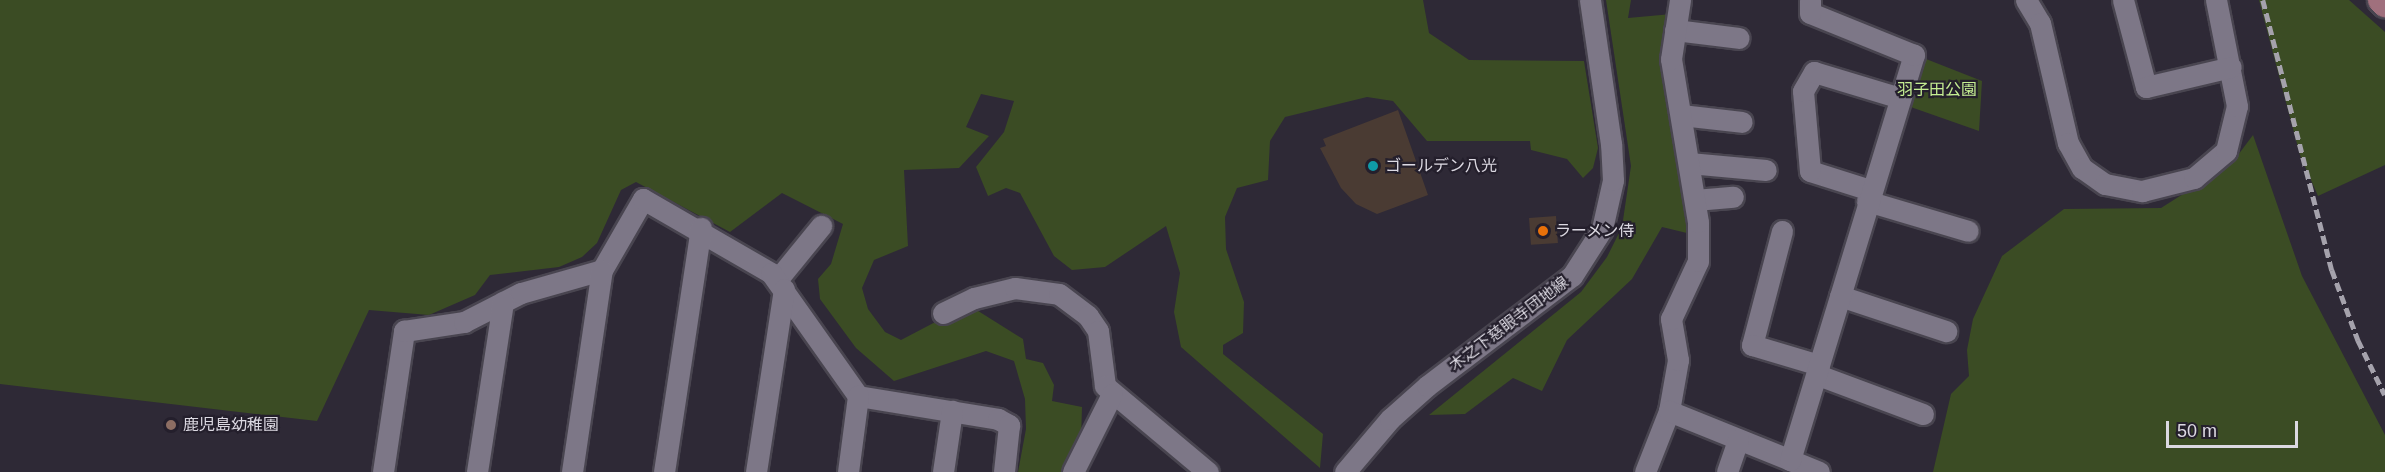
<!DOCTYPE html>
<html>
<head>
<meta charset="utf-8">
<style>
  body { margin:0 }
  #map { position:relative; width:2385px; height:472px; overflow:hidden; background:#2e2936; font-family:Arial,"Noto Sans JP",sans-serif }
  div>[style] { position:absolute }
  .green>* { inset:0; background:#3b4c24 }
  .building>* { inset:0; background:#4a3b33; transform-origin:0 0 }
  .roads { filter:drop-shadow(2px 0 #494550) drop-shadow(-2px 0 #494550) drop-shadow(0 2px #494550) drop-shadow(0 -2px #494550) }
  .minor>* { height:21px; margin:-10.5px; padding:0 10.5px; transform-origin:10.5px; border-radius:10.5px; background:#7d7787 }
  .major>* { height:26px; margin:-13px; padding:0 13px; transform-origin:13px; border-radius:13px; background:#a0707d }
  .rail>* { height:4.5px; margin-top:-2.25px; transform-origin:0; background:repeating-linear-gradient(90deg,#a5a2ac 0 9px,transparent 0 13.5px) }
  .dots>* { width:16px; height:16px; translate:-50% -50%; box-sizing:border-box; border:3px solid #241f2c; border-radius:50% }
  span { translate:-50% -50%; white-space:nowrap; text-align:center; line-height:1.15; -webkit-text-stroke:4.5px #241f2c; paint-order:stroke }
  .park-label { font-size:16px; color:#c5ee92 }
  .poi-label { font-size:16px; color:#dcd9e2 }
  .left { translate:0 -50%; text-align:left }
  .street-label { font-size:16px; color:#dcd9e2 }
  .scale { position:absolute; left:2166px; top:421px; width:132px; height:27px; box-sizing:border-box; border:3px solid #dcd9e2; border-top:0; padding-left:8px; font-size:18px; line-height:21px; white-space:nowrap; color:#dcd9e2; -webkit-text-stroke:4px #241f2c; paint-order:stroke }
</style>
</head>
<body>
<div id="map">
  <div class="green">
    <i style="clip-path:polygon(0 0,1423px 0,1429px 33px,1469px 60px,1584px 61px,1598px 148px,1593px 168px,1583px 178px,1567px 159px,1531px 150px,1530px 141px,1427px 141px,1393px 101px,1367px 97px,1285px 117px,1270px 141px,1268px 180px,1237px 188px,1225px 217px,1226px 249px,1244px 302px,1243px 333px,1223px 345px,1223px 354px,1323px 434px,1320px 468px,1181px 347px,1174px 312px,1180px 273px,1166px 226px,1105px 267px,1072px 270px,1054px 256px,1020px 193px,1006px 188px,988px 196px,976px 167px,1004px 132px,1014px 101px,981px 94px,966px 127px,989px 136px,959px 168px,904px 170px,908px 246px,874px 260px,862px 288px,868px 309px,885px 332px,901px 340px,943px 318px,975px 309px,1023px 339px,1026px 359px,1043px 363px,1054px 385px,1052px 401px,1082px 407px,1081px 440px,1062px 472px,1018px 472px,1026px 429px,1025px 399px,1014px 361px,986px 351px,894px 381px,856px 348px,820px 299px,818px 279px,831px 264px,843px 224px,782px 193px,730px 232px,636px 182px,621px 190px,597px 243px,582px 257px,559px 267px,490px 275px,475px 295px,429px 315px,369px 310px,317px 421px,0 384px)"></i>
    <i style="clip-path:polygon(1606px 0,1631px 0,1628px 18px,1672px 14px,1691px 234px,1662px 227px,1632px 279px,1567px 340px,1542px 391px,1513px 378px,1465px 414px,1429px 415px,1581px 292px,1607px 257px,1622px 227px,1631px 166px)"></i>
    <i style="clip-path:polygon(2259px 0,2349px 0,2385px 32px,2385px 165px,2318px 196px,2300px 155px)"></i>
    <i style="clip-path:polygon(1921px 57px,1982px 81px,1979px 131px,1905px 105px)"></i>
    <i style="clip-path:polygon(2253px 135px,2302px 276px,2385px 435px,2385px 472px,1933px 472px,1951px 394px,1969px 376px,1967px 350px,1973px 319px,2002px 256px,2064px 209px,2161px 208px,2232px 163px)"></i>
  </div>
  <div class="building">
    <i style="clip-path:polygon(1398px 110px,1428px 195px,1377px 214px,1356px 204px,1341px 188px,1320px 148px,1326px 146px,1323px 139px)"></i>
    <i style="left:1556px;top:216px;width:27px;height:27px;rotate:86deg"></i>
  </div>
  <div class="roads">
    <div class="minor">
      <i style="left:2026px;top:0;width:27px;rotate:59deg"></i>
      <i style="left:2040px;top:23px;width:123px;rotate:76.9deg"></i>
      <i style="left:2068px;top:143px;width:29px;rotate:61deg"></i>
      <i style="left:2082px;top:168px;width:28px;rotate:35deg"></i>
      <i style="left:2105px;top:184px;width:38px;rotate:11deg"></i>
      <i style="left:2142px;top:191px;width:54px;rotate:-14deg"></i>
      <i style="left:2194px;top:178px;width:42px;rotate:-40.2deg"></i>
      <i style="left:2226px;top:151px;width:46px;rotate:-76.3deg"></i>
      <i style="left:2237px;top:106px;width:108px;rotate:-101.2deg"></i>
      <i style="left:2123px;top:0;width:90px;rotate:75.2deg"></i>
      <i style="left:2146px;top:87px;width:87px;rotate:-13.2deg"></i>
      <i style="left:1675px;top:30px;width:64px;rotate:7.1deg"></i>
      <i style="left:1681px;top:115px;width:61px;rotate:6.5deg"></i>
      <i style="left:1689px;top:163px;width:77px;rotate:5.2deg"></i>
      <i style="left:1870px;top:190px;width:63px;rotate:-162.4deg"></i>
      <i style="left:1810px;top:171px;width:80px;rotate:-95deg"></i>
      <i style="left:1803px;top:91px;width:22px;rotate:-60deg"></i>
      <i style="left:1814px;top:72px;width:90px;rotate:16.8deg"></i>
      <i style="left:1695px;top:200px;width:38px;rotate:-5deg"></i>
      <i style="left:1867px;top:201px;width:105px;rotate:16.5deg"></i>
      <i style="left:1782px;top:231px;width:118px;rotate:104.7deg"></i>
      <i style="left:1752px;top:345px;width:70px;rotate:16.6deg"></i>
      <i style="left:777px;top:280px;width:70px;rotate:-50.8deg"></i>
      <i style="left:1840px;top:296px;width:112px;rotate:18.3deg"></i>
      <i style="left:943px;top:313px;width:34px;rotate:-26deg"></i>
      <i style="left:974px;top:298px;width:42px;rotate:-13.7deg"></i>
      <i style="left:1015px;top:288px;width:44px;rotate:7.8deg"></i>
      <i style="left:1059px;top:294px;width:36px;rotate:37deg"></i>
      <i style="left:1088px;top:316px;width:18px;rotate:56deg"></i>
      <i style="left:1098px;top:331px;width:55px;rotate:82.7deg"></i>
      <i style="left:1105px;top:386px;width:134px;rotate:39.9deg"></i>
      <i style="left:1818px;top:375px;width:112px;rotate:20.4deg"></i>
      <i style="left:1669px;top:411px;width:52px;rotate:-80deg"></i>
      <i style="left:1678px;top:360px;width:42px;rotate:-99.7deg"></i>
      <i style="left:1671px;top:319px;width:64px;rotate:-65deg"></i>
      <i style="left:1698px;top:261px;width:39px;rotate:-90deg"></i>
      <i style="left:1698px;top:222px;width:165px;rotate:-99.4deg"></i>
      <i style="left:1671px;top:59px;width:60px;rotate:-81.3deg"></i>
      <i style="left:1790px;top:460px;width:31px;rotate:22deg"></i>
      <i style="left:383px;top:472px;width:143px;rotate:-81.5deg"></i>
      <i style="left:404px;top:331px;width:61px;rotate:-8.5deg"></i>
      <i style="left:464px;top:322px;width:64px;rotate:-27deg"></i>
      <i style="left:521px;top:293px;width:84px;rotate:-15.9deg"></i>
      <i style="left:602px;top:270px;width:82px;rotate:-60deg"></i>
      <i style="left:643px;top:199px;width:148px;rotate:30deg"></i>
      <i style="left:771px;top:273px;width:151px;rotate:54.7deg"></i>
      <i style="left:858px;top:396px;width:142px;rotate:9.3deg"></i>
      <i style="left:998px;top:419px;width:13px;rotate:29deg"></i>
      <i style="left:1009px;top:425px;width:47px;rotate:96.1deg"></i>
      <i style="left:477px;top:472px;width:172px;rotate:-81.3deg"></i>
      <i style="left:572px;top:472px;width:204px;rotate:-81.6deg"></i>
      <i style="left:664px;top:472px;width:247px;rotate:-81.4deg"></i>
      <i style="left:756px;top:472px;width:185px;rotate:-81.3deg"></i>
      <i style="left:848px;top:472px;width:77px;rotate:-82.5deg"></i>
      <i style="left:943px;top:472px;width:62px;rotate:-81.6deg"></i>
      <i style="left:1073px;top:472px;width:87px;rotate:-63.4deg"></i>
      <i style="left:1345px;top:472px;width:70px;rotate:-49.7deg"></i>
      <i style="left:1390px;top:419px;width:50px;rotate:-41.7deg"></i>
      <i style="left:1427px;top:386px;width:182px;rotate:-37.2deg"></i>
      <i style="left:1572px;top:276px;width:56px;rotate:-57.4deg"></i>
      <i style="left:1602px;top:229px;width:50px;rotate:-77.3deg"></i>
      <i style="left:1613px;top:180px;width:36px;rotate:-93deg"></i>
      <i style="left:1611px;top:144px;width:146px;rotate:-98.3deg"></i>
      <i style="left:1645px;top:472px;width:66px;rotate:-68.5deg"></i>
      <i style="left:1669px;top:411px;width:131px;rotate:22deg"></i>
      <i style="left:1790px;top:460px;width:424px;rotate:-73deg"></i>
      <i style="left:1914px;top:55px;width:112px;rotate:-158deg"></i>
      <i style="left:1810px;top:13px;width:13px;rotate:-90deg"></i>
      <i style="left:1727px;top:472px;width:34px;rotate:-71deg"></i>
    </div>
    <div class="major">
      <i style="left:2381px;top:0;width:6px;rotate:45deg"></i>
    </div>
  </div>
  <div class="rail">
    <i style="left:2263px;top:0;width:279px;rotate:75.7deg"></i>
    <i style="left:2332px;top:270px;width:75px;rotate:69.6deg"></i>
    <i style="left:2358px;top:340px;width:61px;rotate:63.9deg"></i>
  </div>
  <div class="dots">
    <i style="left:1373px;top:166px;background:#0f9aa8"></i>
    <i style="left:1543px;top:231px;background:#e8710a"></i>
    <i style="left:171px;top:425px;background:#8d6e63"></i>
  </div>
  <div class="park-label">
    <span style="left:1937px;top:90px">羽子田公園</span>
  </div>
  <div class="poi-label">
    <span class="left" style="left:1385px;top:166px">ゴールデン八光</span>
    <span class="left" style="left:1555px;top:231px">ラーメン侍</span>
    <span class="left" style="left:183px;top:425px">鹿児島幼稚園</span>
  </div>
  <div class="street-label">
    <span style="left:1509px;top:324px;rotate:-37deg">木之下慈眼寺団地線</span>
  </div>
  <div class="scale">50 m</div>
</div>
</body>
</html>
